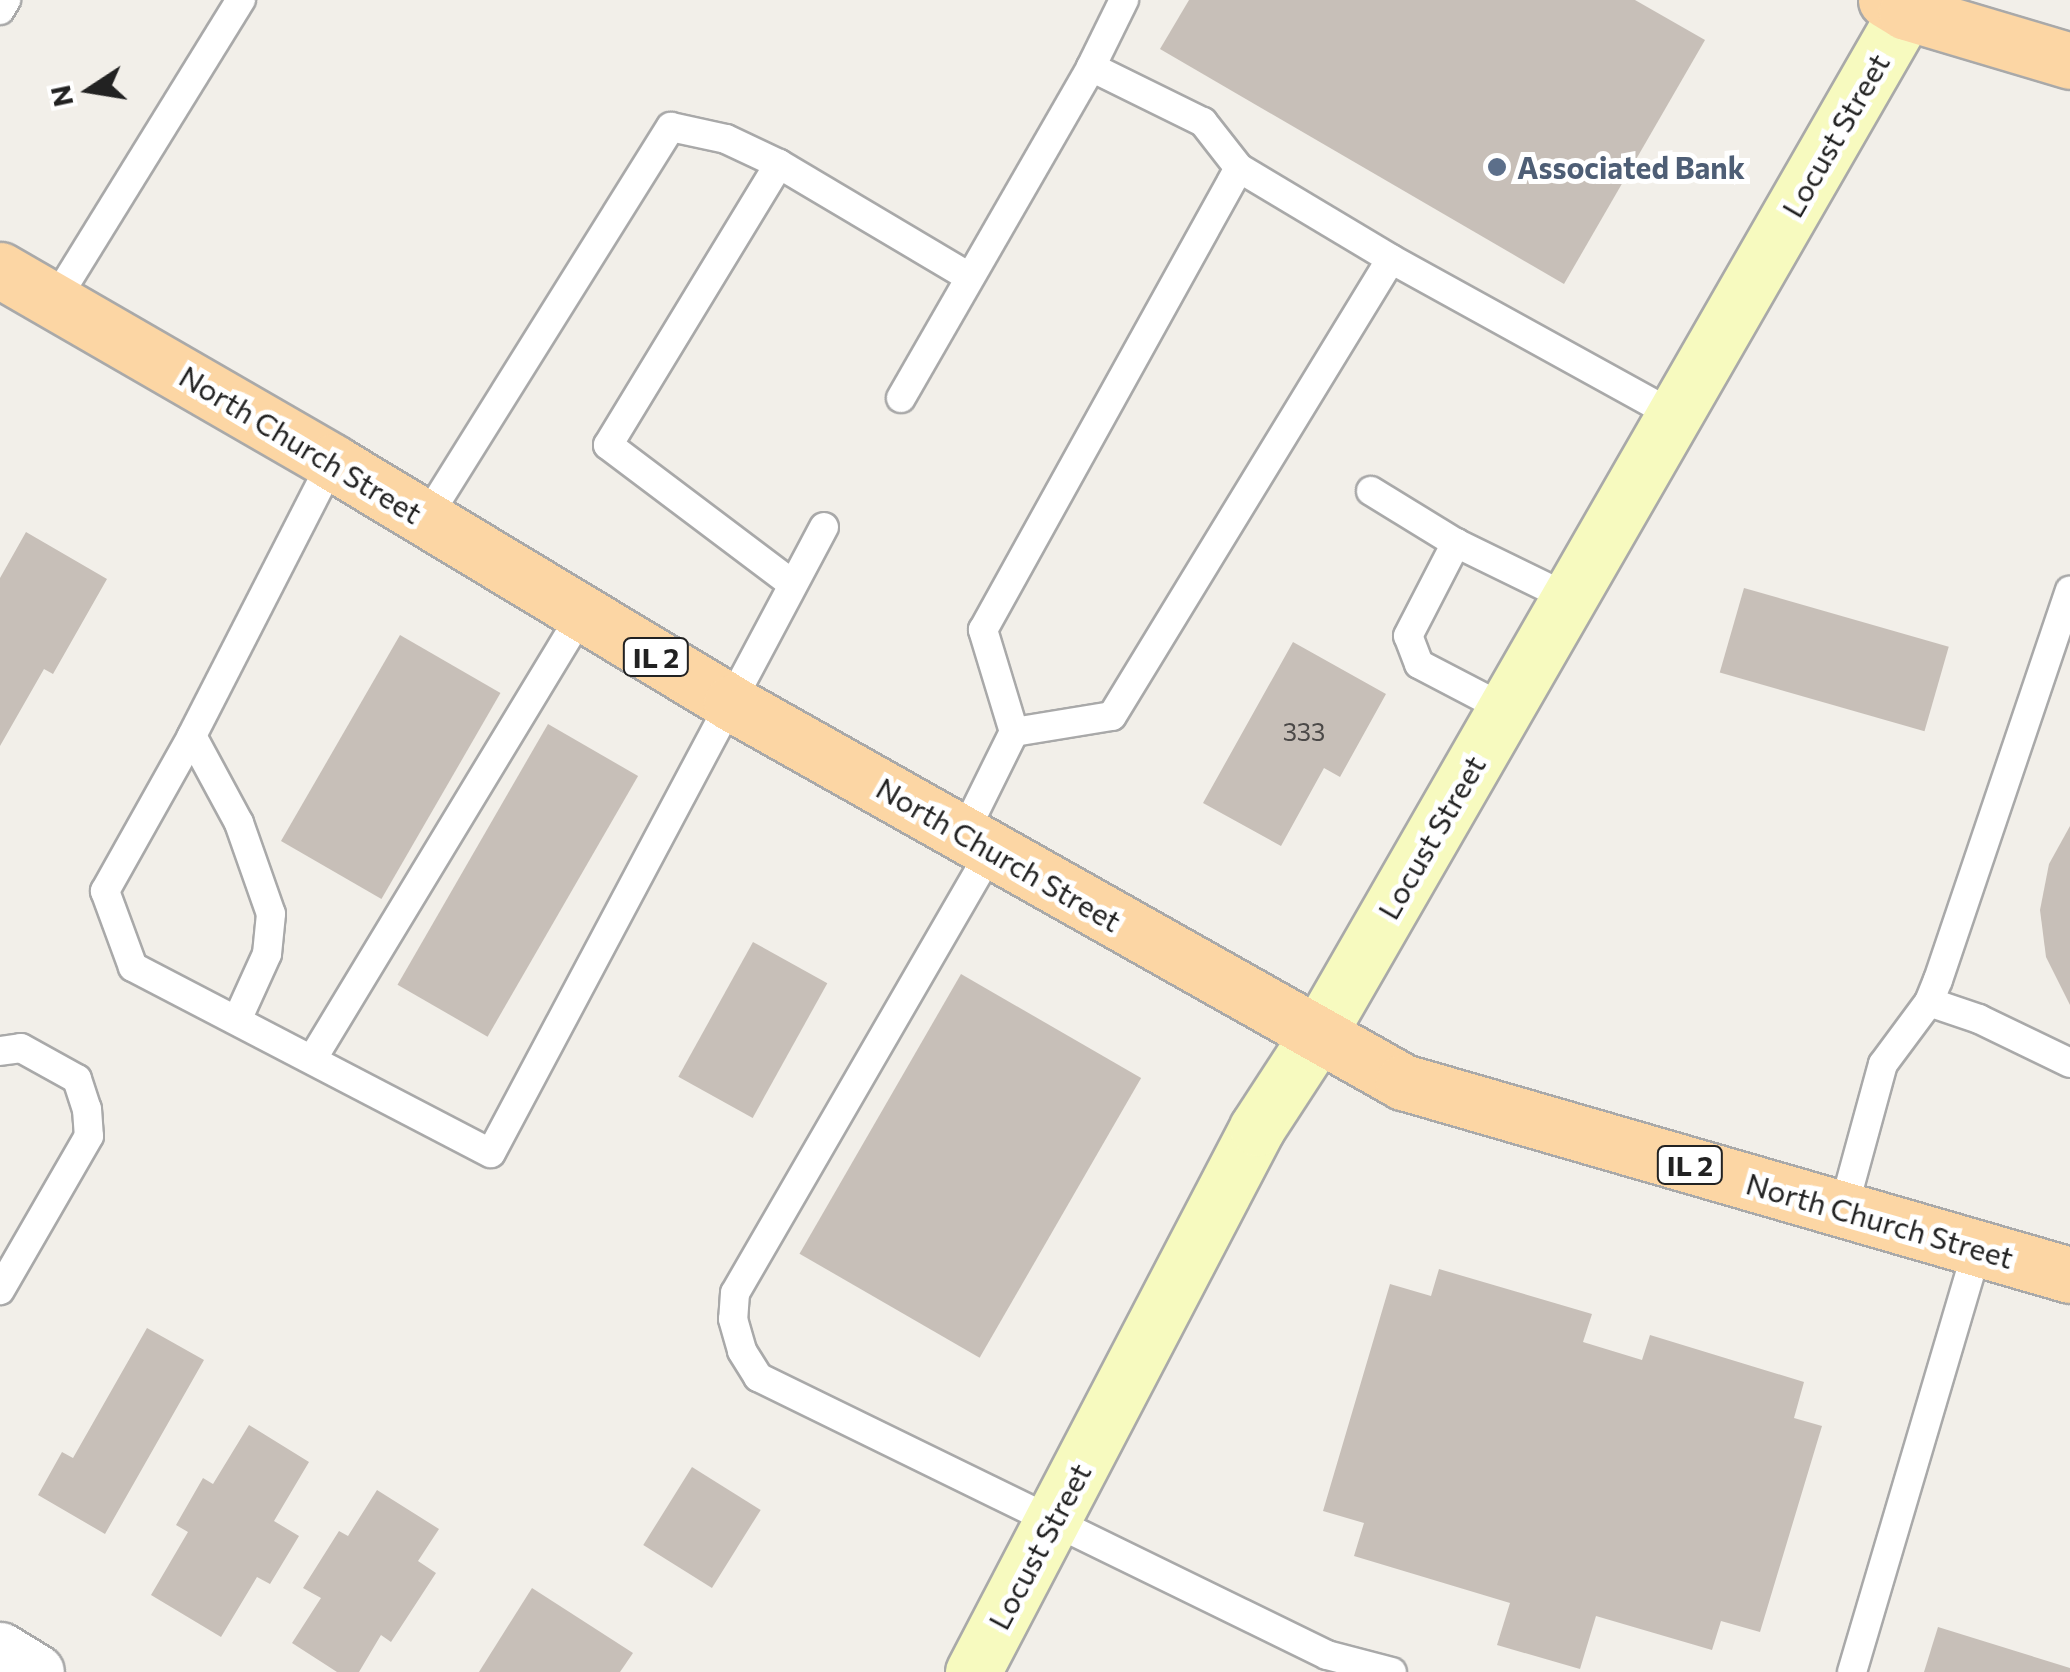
<!DOCTYPE html>
<html>
<head>
<meta charset="utf-8">
<style>
  body { margin:0 }
  #map { position:relative; width:2070px; height:1672px; overflow:hidden; background:#f2efe9; font-family:Commissioner,sans-serif }
  div>[style] { position:absolute }
  .building>* { inset:0; background:#c7bfb8; transform-origin:0 0 }
  .roads { filter:drop-shadow(2px 0 #a9a9a9) drop-shadow(-2px 0 #a9a9a9) drop-shadow(0 2px #a9a9a9) drop-shadow(0 -2px #a9a9a9) }
  .lane>* { height:28px; margin:-14px; padding:0 14px; transform-origin:14px; border-radius:14px; background:#fff }
  .street>* { height:55px; margin:-27.5px; padding:0 27.5px; transform-origin:27.5px; border-radius:27.5px; background:#fff }
  .secondary>* { height:55px; margin:-27.5px; padding:0 27.5px; transform-origin:27.5px; border-radius:27.5px; background:#f7fabf }
  .primary>* { height:55px; margin:-27.5px; padding:0 27.5px; transform-origin:27.5px; border-radius:27.5px; background:#fcd6a4 }
  .dots>* { width:28px; height:28px; translate:-50% -50%; box-sizing:border-box; border:5px solid #fff; border-radius:50% }
  span { translate:-50% -50%; white-space:nowrap; text-align:center; line-height:1.15; -webkit-text-stroke:10px #fff; paint-order:stroke }
  .number-label { font-size:25px; color:#4b4948 }
  .number-label span { -webkit-text-stroke-width:0 }
  .shield-label span { padding:2px 8px; background:#fff; border:2px solid; border-radius:8px; -webkit-text-stroke-width:0 }
  .shield-label { font-size:28px; color:#222; font-weight:700 }
  .street-label { font-size:30px; color:#222 }
  .service-label { font-size:30px; color:#4e5e75; font-weight:700 }
  .left { translate:0 -50%; text-align:left }
  .north { position:absolute; left:40px; top:40px; width:100px; height:100px; -webkit-text-stroke:8px #fff; paint-order:stroke; rotate:258deg; font-size:28px; font-weight:700; line-height:40px; text-align:center; color:#222 }
  .north::after { content:''; display:block; margin:auto; width:35px; height:45px; background:#222; clip-path:polygon(50% 0,100% 100%,50% 72%,0 100%) }
</style>
</head>
<body>
<div id="map">
  <div class="building">
    <i style="clip-path:polygon(1189px 0,1635px 0,1705px 40px,1564px 284px,1160px 49px)"></i>
    <i style="clip-path:polygon(26px 532px,107px 579px,53px 674px,44px 669px,0 746px,0 578px)"></i>
    <i style="left:1744px;top:588px;width:213px;height:88px;rotate:16deg"></i>
    <i style="left:400px;top:635px;width:116px;height:238px;rotate:30deg"></i>
    <i style="clip-path:polygon(1293px 642px,1386px 694px,1340px 777px,1324px 768px,1281px 846px,1203px 803px)"></i>
    <i style="left:548px;top:724px;width:104px;height:301px;rotate:30deg"></i>
    <i style="clip-path:polygon(2070px 826px,2070px 1005px,2046px 957px,2040px 910px,2049px 864px)"></i>
    <i style="left:753px;top:942px;width:85px;height:154px;rotate:29deg"></i>
    <i style="left:961px;top:974px;width:208px;height:323px;rotate:30deg"></i>
    <i style="clip-path:polygon(1439px 1269px,1592px 1314px,1583px 1342px,1642px 1360px,1650px 1335px,1804px 1382px,1794px 1418px,1822px 1426px,1760px 1632px,1721px 1621px,1712px 1650px,1596px 1616px,1580px 1669px,1497px 1645px,1510px 1603px,1354px 1556px,1364px 1523px,1323px 1511px,1390px 1284px,1431px 1296px)"></i>
    <i style="clip-path:polygon(147px 1328px,204px 1360px,105px 1534px,38px 1495px,62px 1452px,73px 1458px)"></i>
    <i style="clip-path:polygon(249px 1425px,309px 1462px,274px 1521px,299px 1536px,270px 1584px,257px 1577px,221px 1637px,151px 1595px,188px 1532px,176px 1525px,203px 1478px,213px 1484px)"></i>
    <i style="left:692px;top:1467px;width:81px;height:92px;rotate:32deg"></i>
    <i style="clip-path:polygon(377px 1490px,439px 1529px,418px 1561px,436px 1573px,391px 1642px,381px 1635px,359px 1672px,337px 1672px,292px 1643px,321px 1598px,303px 1588px,339px 1531px,348px 1536px)"></i>
    <i style="clip-path:polygon(532px 1588px,633px 1653px,620px 1672px,479px 1672px)"></i>
    <i style="clip-path:polygon(1938px 1627px,2070px 1668px,2070px 1672px,1924px 1672px)"></i>
  </div>
  <div class="roads">
    <div class="lane">
      <i style="left:0;top:10px;width:12px;rotate:-59deg"></i>
      <i style="left:1091px;top:67px;width:125px;rotate:26.2deg"></i>
      <i style="left:1203px;top:122px;width:58px;rotate:52deg"></i>
      <i style="left:1239px;top:168px;width:177px;rotate:30.9deg"></i>
      <i style="left:1391px;top:259px;width:325px;rotate:28.9deg"></i>
      <i style="left:779px;top:164px;width:329px;rotate:121.3deg"></i>
      <i style="left:608px;top:445px;width:229px;rotate:37deg"></i>
      <i style="left:56px;top:299px;width:352px;rotate:-58.3deg"></i>
      <i style="left:901px;top:398px;width:382px;rotate:-60.1deg"></i>
      <i style="left:1091px;top:67px;width:75px;rotate:-63.8deg"></i>
      <i style="left:332px;top:462px;width:308px;rotate:117.1deg"></i>
      <i style="left:192px;top:736px;width:178px;rotate:119.3deg"></i>
      <i style="left:105px;top:891px;width:81px;rotate:69.8deg"></i>
      <i style="left:133px;top:967px;width:403px;rotate:27.5deg"></i>
      <i style="left:491px;top:1153px;width:709px;rotate:-61.99deg"></i>
      <i style="left:1371px;top:491px;width:100px;rotate:31.5deg"></i>
      <i style="left:427px;top:517px;width:460px;rotate:-58deg"></i>
      <i style="left:671px;top:127px;width:56px;rotate:12.3deg"></i>
      <i style="left:726px;top:139px;width:59px;rotate:25.3deg"></i>
      <i style="left:779px;top:164px;width:221px;rotate:30.7deg"></i>
      <i style="left:1505px;top:709px;width:97px;rotate:-152.4deg"></i>
      <i style="left:1419px;top:664px;width:30px;rotate:-111deg"></i>
      <i style="left:1408px;top:636px;width:105px;rotate:-62.7deg"></i>
      <i style="left:1456px;top:543px;width:126px;rotate:26deg"></i>
      <i style="left:1014px;top:732px;width:99px;rotate:-9.3deg"></i>
      <i style="left:1112px;top:716px;width:535px;rotate:-58.6deg"></i>
      <i style="left:192px;top:736px;width:99px;rotate:61.6deg"></i>
      <i style="left:239px;top:823px;width:96px;rotate:70.6deg"></i>
      <i style="left:271px;top:914px;width:40px;rotate:95.7deg"></i>
      <i style="left:267px;top:954px;width:70px;rotate:114.4deg"></i>
      <i style="left:964px;top:833px;width:113px;rotate:-63.7deg"></i>
      <i style="left:1014px;top:732px;width:107px;rotate:-106.9deg"></i>
      <i style="left:983px;top:630px;width:528px;rotate:-61.01deg"></i>
      <i style="left:992px;top:849px;width:513px;rotate:120.06deg"></i>
      <i style="left:735px;top:1293px;width:26px;rotate:94deg"></i>
      <i style="left:733px;top:1319px;width:33px;rotate:74deg"></i>
      <i style="left:742px;top:1351px;width:31px;rotate:58deg"></i>
      <i style="left:758px;top:1377px;width:633px;rotate:26.04deg"></i>
      <i style="left:1327px;top:1655px;width:67px;rotate:14.7deg"></i>
      <i style="left:1929px;top:1002px;width:53px;rotate:18.8deg"></i>
      <i style="left:1979px;top:1019px;width:101px;rotate:25.8deg"></i>
      <i style="left:0;top:1051px;width:21px;rotate:-8deg"></i>
      <i style="left:21px;top:1048px;width:64px;rotate:29deg"></i>
      <i style="left:77px;top:1079px;width:32px;rotate:72deg"></i>
      <i style="left:87px;top:1109px;width:27px;rotate:86deg"></i>
      <i style="left:89px;top:1136px;width:178px;rotate:120deg"></i>
      <i style="left:313px;top:1058px;width:521px;rotate:-58.81deg"></i>
      <i style="left:1843px;top:1210px;width:151px;rotate:-74.7deg"></i>
      <i style="left:1883px;top:1064px;width:77px;rotate:-53.4deg"></i>
      <i style="left:1929px;top:1002px;width:24px;rotate:-68deg"></i>
      <i style="left:1938px;top:980px;width:411px;rotate:-71.3deg"></i>
      <i style="left:1852px;top:1672px;width:443px;rotate:-73.5deg"></i>
    </div>
    <div class="street">
      <i style="left:0;top:1650px;width:42px;rotate:31.4deg"></i>
    </div>
    <div class="secondary">
      <i style="left:973px;top:1672px;width:614px;rotate:-62.43deg"></i>
      <i style="left:1257px;top:1128px;width:110px;rotate:-56.9deg"></i>
      <i style="left:1317px;top:1036px;width:1181px;rotate:-60.09deg"></i>
    </div>
    <div class="primary">
      <i style="left:1886px;top:0;width:23px;rotate:31deg"></i>
      <i style="left:1906px;top:12px;width:171px;rotate:16.6deg"></i>
      <i style="left:0;top:270px;width:384px;rotate:30deg"></i>
      <i style="left:332px;top:462px;width:466px;rotate:31.1deg"></i>
      <i style="left:731px;top:703px;width:772px;rotate:29.42deg"></i>
      <i style="left:1403px;top:1082px;width:694px;rotate:16.14deg"></i>
    </div>
  </div>
  <div class="dots">
    <i style="left:1497px;top:167px;background:#5c6f8a"></i>
  </div>
  <div class="number-label">
    <span style="left:1304px;top:731px">333</span>
  </div>
  <div class="shield-label">
    <span style="left:656px;top:657px">IL 2</span>
    <span style="left:1690px;top:1165px">IL 2</span>
  </div>
  <div class="street-label">
    <span style="left:1835px;top:135px;rotate:-60deg">Locust Street</span>
    <span style="left:301px;top:444px;rotate:31deg">North Church Street</span>
    <span style="left:1431px;top:837px;rotate:-60deg">Locust Street</span>
    <span style="left:999px;top:854px;rotate:30deg">North Church Street</span>
    <span style="left:1880px;top:1220px;rotate:16deg">North Church Street</span>
    <span style="left:1039px;top:1546px;rotate:-62deg">Locust Street</span>
  </div>
  <div class="service-label">
    <span class="left" style="left:1517px;top:167px">Associated Bank</span>
  </div>
  <div class="north">N</div>
</div>
</body>
</html>
